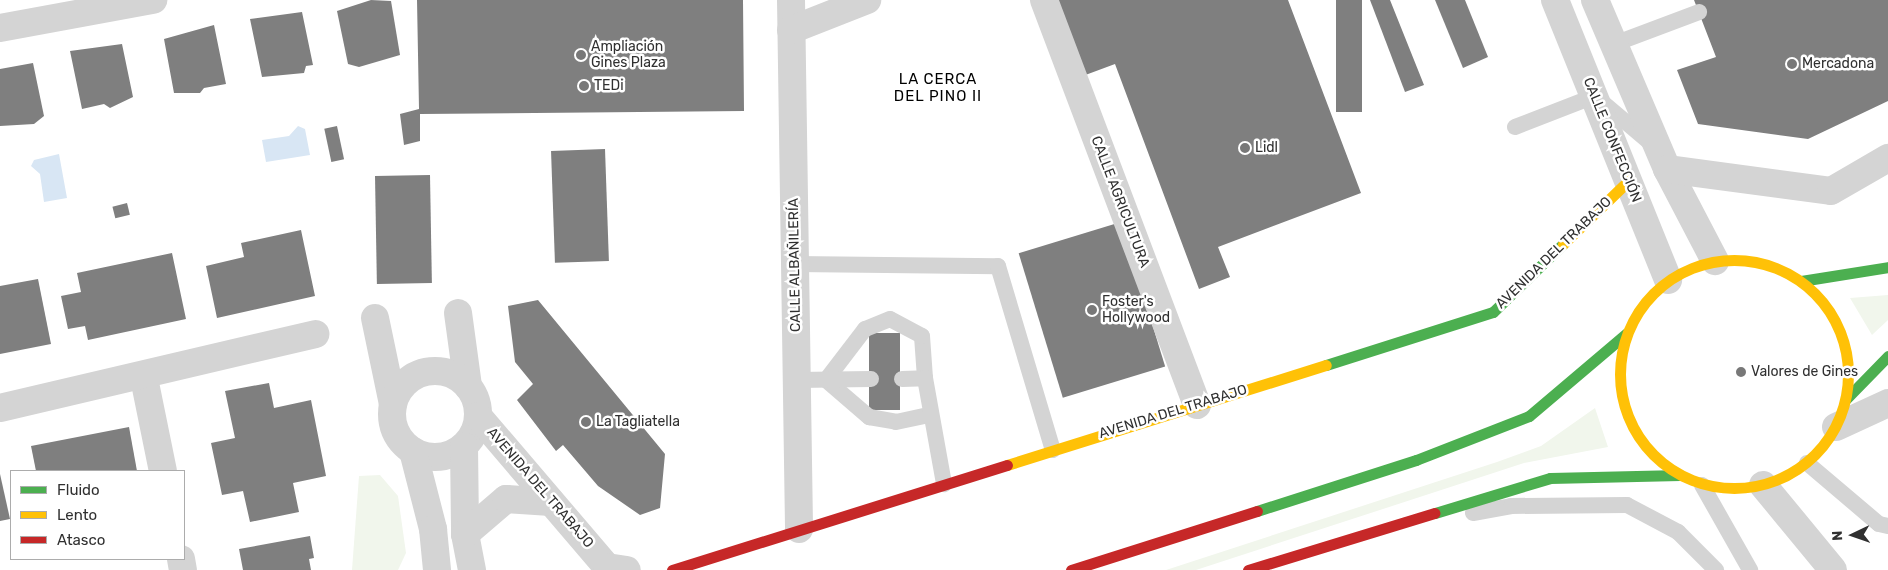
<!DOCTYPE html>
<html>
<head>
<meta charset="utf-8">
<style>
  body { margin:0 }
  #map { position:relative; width:1888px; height:570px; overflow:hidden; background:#fff; font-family:Rubik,sans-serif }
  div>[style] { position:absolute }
  .green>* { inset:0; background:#f1f6ec }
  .water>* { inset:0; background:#d8e6f4 }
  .building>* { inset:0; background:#7f7f7f; transform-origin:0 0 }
  .lane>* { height:16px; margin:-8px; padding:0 8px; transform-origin:8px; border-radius:8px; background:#d4d4d4 }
  .street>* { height:28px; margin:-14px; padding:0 14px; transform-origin:14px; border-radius:14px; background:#d4d4d4 }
  .street>.ring { margin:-14px; padding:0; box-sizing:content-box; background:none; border:28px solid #d4d4d4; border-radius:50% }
  .fast>* { height:11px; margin:-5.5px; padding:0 5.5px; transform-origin:5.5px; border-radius:5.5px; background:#4caf50 }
  .slow>* { height:11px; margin:-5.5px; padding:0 5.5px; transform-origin:5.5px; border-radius:5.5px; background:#ffc107 }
  .slow>.ring { margin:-5.5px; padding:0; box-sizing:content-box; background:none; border:11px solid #ffc107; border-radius:50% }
  .jam>* { height:11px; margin:-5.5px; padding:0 5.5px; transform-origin:5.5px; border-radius:5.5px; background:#c62828 }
  .dots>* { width:14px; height:14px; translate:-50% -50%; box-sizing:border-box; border:2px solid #fff; border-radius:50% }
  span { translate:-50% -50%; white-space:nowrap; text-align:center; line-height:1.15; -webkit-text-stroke:5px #fff; paint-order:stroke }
  .poi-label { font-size:14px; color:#303030 }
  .left { translate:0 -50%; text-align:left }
  .street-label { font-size:14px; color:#303030 }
  .neighbourhood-label { font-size:15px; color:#000; letter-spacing:1px }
  .legend { position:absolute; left:10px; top:470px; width:175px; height:90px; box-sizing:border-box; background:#fff; border:1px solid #acacac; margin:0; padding:6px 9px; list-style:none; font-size:15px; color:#303030 }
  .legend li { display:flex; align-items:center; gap:10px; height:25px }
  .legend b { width:25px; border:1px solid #acacac }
  .north { position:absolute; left:1828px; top:510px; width:50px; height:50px; -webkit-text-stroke:4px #fff; paint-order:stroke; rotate:267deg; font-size:14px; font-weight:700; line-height:20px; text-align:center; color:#303030 }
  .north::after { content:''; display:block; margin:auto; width:18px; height:22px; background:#303030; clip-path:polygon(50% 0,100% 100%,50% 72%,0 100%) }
</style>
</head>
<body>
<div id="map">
  <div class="green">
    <i style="clip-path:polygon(1888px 295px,1888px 320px,1872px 335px,1850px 298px)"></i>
    <i style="clip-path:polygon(1595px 408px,1608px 447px,1524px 463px,1196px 570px,1166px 570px,1497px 462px,1541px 446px)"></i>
    <i style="clip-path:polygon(380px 475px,398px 496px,406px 553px,398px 570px,352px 570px,359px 476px)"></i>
  </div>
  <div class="water">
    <i style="clip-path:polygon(298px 126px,305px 129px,310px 155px,266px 162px,262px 140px,289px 136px)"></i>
    <i style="clip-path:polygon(59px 154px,67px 198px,44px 202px,40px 174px,31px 166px,34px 160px)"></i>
  </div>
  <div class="building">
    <i style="clip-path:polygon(371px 0,391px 1px,400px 55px,359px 67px,348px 64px,337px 11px)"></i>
    <i style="clip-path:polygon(417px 0,743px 0,744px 111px,420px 114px,420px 141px,404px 145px,400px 114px,419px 109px)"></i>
    <i style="clip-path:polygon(1051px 0,1288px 0,1361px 193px,1218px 247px,1230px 277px,1199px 289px,1115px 64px,1080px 77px)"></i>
    <i style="left:1336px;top:0;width:26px;height:112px"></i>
    <i style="clip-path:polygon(1370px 0,1390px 0,1424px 85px,1405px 92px)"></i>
    <i style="clip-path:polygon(1435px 0,1465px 0,1488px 57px,1463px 68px)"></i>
    <i style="clip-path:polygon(1694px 0,1888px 0,1888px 101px,1808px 139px,1698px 124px,1677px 70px,1716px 57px)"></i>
    <i style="clip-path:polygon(302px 12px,313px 65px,306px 66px,304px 73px,262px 77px,250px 19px)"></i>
    <i style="clip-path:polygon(214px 25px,226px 84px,204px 88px,200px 93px,174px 93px,164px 39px)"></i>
    <i style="clip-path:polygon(122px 44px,133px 97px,110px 108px,104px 104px,82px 109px,70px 51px)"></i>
    <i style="clip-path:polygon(33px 63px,44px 116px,34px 124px,0 126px,0 69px)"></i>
    <i style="left:337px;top:126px;width:34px;height:13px;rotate:78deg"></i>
    <i style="left:605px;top:149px;width:112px;height:54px;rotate:88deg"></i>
    <i style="left:430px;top:175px;width:108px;height:55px;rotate:89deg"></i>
    <i style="left:127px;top:203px;width:12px;height:15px;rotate:76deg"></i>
    <i style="left:1121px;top:222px;width:151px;height:107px;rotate:73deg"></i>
    <i style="clip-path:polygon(301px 230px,315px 296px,217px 318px,206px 266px,244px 257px,241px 243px)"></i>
    <i style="clip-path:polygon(172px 253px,186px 319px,88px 340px,85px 326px,68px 329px,61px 296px,81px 292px,77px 273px)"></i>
    <i style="clip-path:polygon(38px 279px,51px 344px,0 354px,0 286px)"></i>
    <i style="clip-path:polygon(538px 300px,665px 454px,660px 508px,640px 515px,598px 486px,563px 445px,556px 451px,517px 400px,533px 384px,515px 362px,508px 306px)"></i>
    <i style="left:869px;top:333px;width:31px;height:77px"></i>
    <i style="clip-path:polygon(269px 383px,274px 408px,311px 400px,326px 476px,293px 483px,299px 512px,250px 522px,243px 491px,222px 495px,211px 443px,235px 438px,225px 391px)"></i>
    <i style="clip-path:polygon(129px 427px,137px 471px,36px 471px,31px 446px)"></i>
    <i style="clip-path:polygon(0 474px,10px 519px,0 521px)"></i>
    <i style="clip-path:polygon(310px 536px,314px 558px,309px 559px,311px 570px,243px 570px,239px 549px)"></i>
  </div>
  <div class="lane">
    <i style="left:1614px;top:44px;width:91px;rotate:-20.6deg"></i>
    <i style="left:1515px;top:127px;width:86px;rotate:-21.2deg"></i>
    <i style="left:1595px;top:96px;width:76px;rotate:40.2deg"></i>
    <i style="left:795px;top:264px;width:203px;rotate:0.6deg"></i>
    <i style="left:998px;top:266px;width:192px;rotate:73.4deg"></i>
    <i style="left:925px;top:378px;width:42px;rotate:-94.1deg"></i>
    <i style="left:922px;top:336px;width:36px;rotate:-152deg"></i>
    <i style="left:890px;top:319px;width:27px;rotate:158deg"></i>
    <i style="left:865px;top:329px;width:64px;rotate:127.4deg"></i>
    <i style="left:826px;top:380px;width:57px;rotate:40.7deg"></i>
    <i style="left:869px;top:417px;width:27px;rotate:10deg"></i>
    <i style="left:896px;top:422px;width:34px;rotate:-12deg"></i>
    <i style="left:902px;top:379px;width:23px;rotate:-2deg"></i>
    <i style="left:925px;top:378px;width:108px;rotate:79.8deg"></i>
    <i style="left:797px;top:380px;width:74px;rotate:-0.8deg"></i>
    <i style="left:1807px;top:463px;width:94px;rotate:40.3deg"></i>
    <i style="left:1879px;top:524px;width:9px;rotate:13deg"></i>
    <i style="left:1702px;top:485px;width:98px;rotate:60.5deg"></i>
    <i style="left:1473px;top:513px;width:39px;rotate:-10deg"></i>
    <i style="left:1511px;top:506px;width:116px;rotate:-0.5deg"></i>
    <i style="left:1627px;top:505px;width:58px;rotate:27.9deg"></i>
    <i style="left:1678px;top:532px;width:54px;rotate:45deg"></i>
  </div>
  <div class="street">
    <i style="left:791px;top:0;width:529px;rotate:89.13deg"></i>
    <i style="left:1044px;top:0;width:433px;rotate:69.3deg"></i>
    <i style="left:1555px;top:0;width:302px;rotate:68deg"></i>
    <i style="left:1595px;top:0;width:184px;rotate:66.9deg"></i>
    <i style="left:1667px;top:169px;width:104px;rotate:62.4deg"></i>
    <i style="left:0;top:28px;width:156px;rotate:-10.4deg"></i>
    <i style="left:791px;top:30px;width:82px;rotate:-21.5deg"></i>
    <i style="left:1667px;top:169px;width:165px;rotate:7.6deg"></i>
    <i style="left:1831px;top:191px;width:66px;rotate:-30.1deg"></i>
    <i style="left:458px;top:313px;width:74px;rotate:82.2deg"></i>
    <i style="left:375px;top:318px;width:88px;rotate:78.2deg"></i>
    <i class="ring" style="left:392px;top:371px;width:58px;height:58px"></i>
    <i style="left:144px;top:378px;width:95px;rotate:78.5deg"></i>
    <i style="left:0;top:408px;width:324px;rotate:-13.2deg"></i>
    <i style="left:478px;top:416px;width:199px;rotate:49.5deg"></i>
    <i style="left:607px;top:567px;width:20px;rotate:9deg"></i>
    <i style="left:1836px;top:427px;width:57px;rotate:-24.8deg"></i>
    <i style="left:464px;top:446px;width:88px;rotate:89.3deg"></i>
    <i style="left:465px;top:534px;width:37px;rotate:79deg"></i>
    <i style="left:413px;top:451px;width:81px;rotate:75.6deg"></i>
    <i style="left:433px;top:529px;width:41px;rotate:84.4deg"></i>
    <i style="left:1763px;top:485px;width:110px;rotate:50.5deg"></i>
    <i style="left:465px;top:534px;width:54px;rotate:-40.5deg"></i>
    <i style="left:506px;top:499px;width:45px;rotate:3.8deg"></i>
    <i style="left:181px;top:559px;width:11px;rotate:80deg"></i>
  </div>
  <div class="fast">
    <i style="left:1801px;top:281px;width:88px;rotate:-9.1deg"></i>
    <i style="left:1326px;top:365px;width:175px;rotate:-17.6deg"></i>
    <i style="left:1493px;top:312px;width:98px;rotate:-44.2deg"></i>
    <i style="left:1846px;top:399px;width:60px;rotate:-45.7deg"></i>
    <i style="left:1257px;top:511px;width:167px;rotate:-17.8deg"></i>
    <i style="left:1416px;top:460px;width:121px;rotate:-21.3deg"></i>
    <i style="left:1529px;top:416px;width:128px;rotate:-40.3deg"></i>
    <i style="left:1435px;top:513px;width:120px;rotate:-16.9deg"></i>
    <i style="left:1550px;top:478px;width:130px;rotate:-1.3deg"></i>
  </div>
  <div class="slow">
    <i style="left:1563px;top:244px;width:92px;rotate:-44.1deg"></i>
    <i class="ring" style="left:1620px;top:260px;width:217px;height:217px"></i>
    <i style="left:1007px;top:465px;width:334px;rotate:-17.4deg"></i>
  </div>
  <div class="jam">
    <i style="left:672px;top:570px;width:351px;rotate:-17.4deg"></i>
    <i style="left:1071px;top:570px;width:195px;rotate:-17.6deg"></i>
    <i style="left:1248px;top:570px;width:195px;rotate:-17deg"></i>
  </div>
  <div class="dots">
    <i style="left:581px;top:55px;background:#787878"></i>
    <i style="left:1792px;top:64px;background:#787878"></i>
    <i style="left:584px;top:86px;background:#787878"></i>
    <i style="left:1245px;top:148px;background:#787878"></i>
    <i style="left:1092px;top:310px;background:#787878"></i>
    <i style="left:1741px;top:372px;background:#787878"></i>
    <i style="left:586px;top:422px;background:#787878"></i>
  </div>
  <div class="poi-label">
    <span class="left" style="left:591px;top:55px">Ampliación<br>Gines Plaza</span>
    <span class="left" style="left:1802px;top:64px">Mercadona</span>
    <span class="left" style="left:594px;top:86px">TEDi</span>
    <span class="left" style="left:1255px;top:148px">Lidl</span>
    <span class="left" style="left:1102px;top:310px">Foster's<br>Hollywood</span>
    <span class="left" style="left:1751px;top:372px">Valores de Gines</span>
    <span class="left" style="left:596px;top:422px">La Tagliatella</span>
  </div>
  <div class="street-label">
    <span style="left:1612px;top:140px;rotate:68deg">CALLE CONFECCIÓN</span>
    <span style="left:1120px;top:202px;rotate:69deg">CALLE AGRICULTURA</span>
    <span style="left:1554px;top:253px;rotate:-44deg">AVENIDA DEL TRABAJO</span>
    <span style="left:795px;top:265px;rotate:-91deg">CALLE ALBAÑILERÍA</span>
    <span style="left:1173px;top:412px;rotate:-17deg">AVENIDA DEL TRABAJO</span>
    <span style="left:540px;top:488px;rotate:49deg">AVENIDA DEL TRABAJO</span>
  </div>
  <div class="neighbourhood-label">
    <span style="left:938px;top:88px">LA CERCA<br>DEL PINO II</span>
  </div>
  <ul class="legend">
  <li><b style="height:6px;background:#4caf50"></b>Fluido</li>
  <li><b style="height:6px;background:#ffc107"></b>Lento</li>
  <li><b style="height:6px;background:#c62828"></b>Atasco</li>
  </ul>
  <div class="north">N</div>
</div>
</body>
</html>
